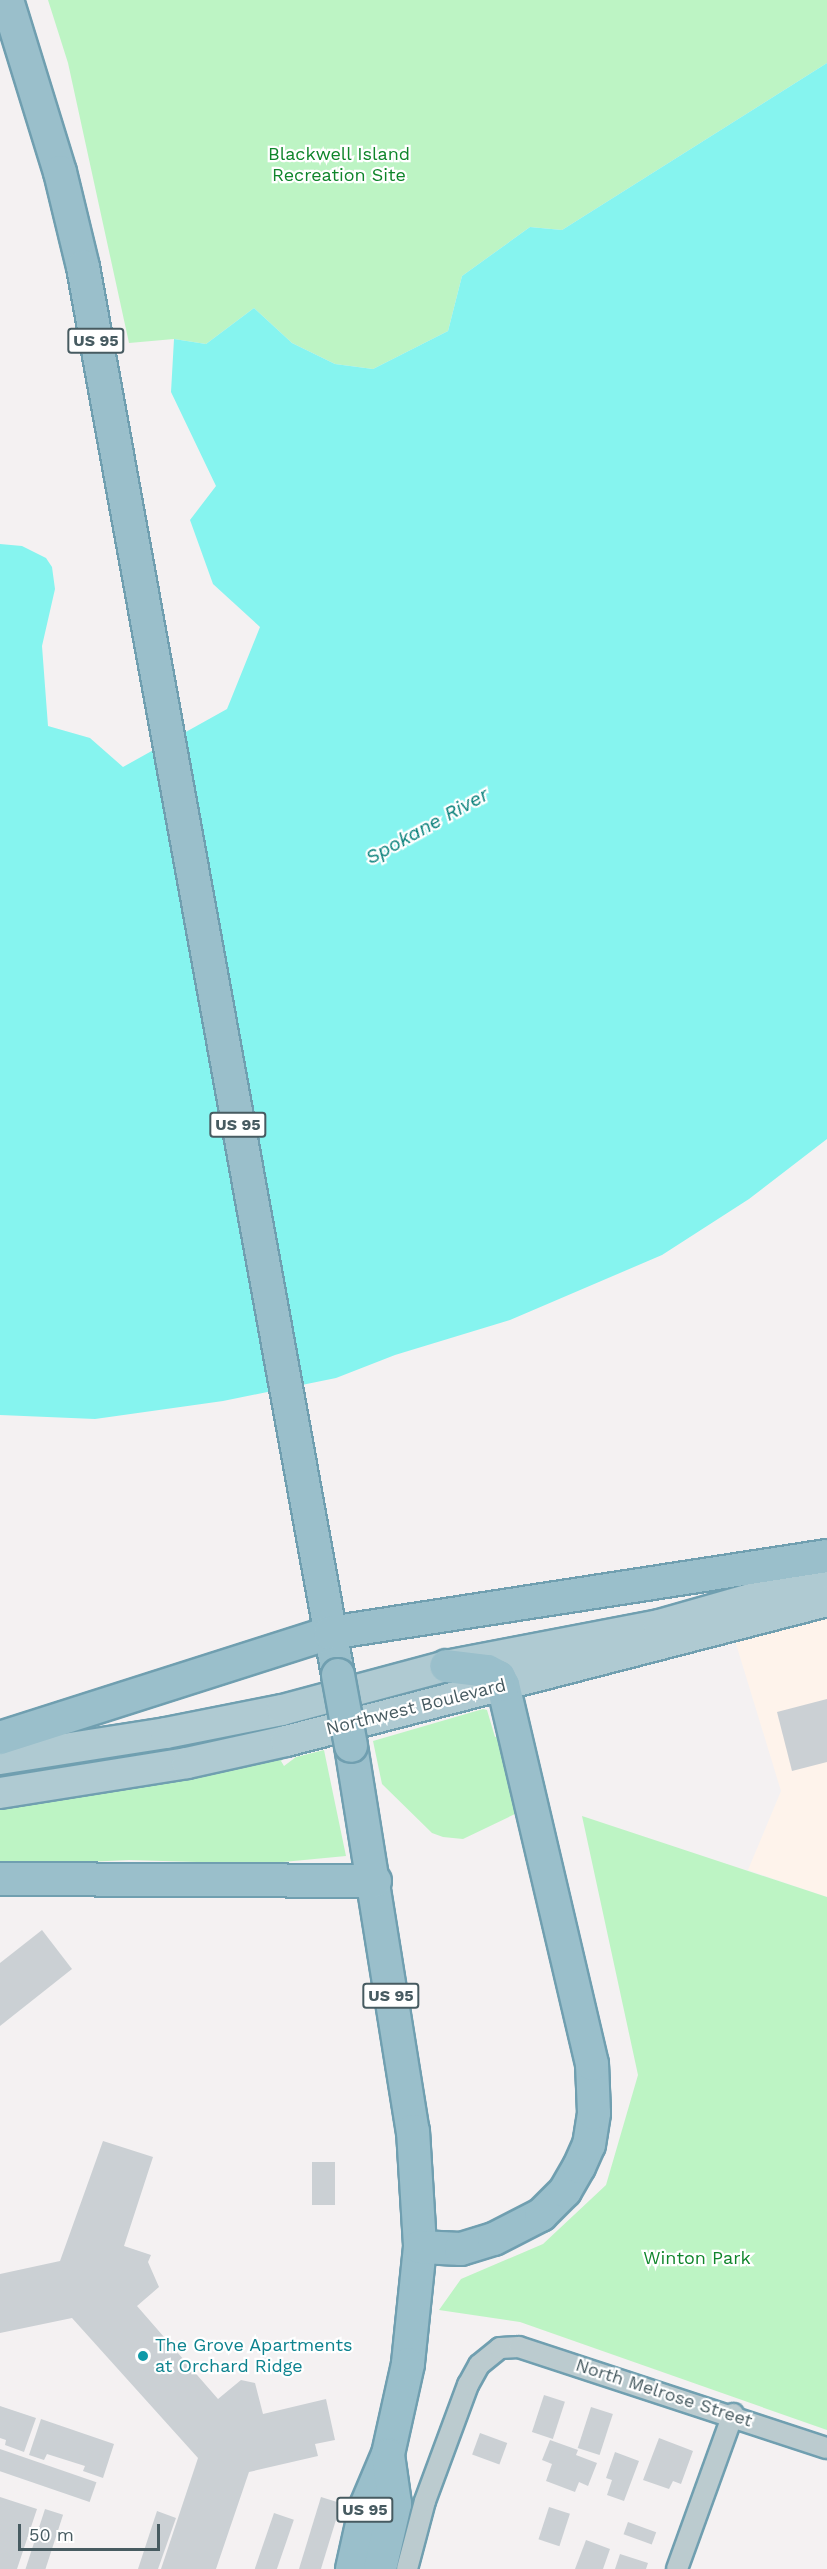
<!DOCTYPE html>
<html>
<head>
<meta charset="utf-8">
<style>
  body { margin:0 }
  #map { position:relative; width:827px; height:2569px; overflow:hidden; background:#f4f1f2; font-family:"Work Sans",sans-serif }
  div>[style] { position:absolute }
  .commercial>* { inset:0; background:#fef3eb }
  .green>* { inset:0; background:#bdf4c4 }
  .water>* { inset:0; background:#86f4ef }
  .building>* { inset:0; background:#cbd0d4; transform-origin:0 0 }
  .roads { filter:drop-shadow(2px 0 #709fb0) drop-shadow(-2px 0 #709fb0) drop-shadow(0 2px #709fb0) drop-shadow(0 -2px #709fb0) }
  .minor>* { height:20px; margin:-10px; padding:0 10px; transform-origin:10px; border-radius:10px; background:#bbcbcf }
  .primary>* { height:30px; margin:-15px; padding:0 15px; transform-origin:15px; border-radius:15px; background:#afcad2 }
  .trunk>* { height:32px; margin:-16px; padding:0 16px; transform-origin:16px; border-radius:16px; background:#9abfcb }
  .bridges { filter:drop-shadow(2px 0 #709fb0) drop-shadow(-2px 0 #709fb0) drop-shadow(0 2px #709fb0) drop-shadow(0 -2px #709fb0) }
  .trunk-bridge>* { height:32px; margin:-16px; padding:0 16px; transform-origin:16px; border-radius:16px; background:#9abfcb }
  .dots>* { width:16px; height:16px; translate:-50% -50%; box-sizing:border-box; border:3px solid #fff; border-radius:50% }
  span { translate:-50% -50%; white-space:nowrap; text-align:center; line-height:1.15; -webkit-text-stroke:4.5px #fff; paint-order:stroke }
  .shield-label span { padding:2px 4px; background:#fff; border:2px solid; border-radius:4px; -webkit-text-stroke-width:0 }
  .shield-label { font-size:16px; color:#475b61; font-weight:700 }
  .park-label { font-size:18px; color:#0f852b }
  .street-label { font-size:18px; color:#475b61 }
  .culture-label { font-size:18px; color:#0d838f }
  .left { translate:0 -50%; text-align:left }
  .water-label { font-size:20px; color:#067f79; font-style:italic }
  .scale { position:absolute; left:18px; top:2524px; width:142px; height:27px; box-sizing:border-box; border:3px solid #475b61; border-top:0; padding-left:8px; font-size:18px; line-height:21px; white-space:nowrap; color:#475b61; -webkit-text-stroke:4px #fff; paint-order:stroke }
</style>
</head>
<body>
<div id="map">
  <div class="commercial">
    <i style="clip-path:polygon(827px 1610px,827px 1897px,748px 1870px,781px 1791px,733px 1634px)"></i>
  </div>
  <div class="green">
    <i style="clip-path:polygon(48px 0,827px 0,827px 63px,562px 230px,530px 227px,462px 276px,448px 331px,373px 369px,335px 364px,292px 343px,254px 308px,206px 344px,174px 339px,129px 343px,68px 63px)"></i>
    <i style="clip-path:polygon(483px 1709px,487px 1710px,495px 1737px,502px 1736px,515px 1814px,463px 1839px,443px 1837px,432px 1833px,382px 1784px,373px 1741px)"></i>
    <i style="clip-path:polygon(293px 1749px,281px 1761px,284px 1766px,296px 1757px,324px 1750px,346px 1856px,262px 1864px,129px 1860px,0 1866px,0 1803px)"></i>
    <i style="clip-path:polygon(582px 1816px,827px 1897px,827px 2430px,520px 2322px,439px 2310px,461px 2279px,543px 2244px,606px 2185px,638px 2075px)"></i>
  </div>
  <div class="water">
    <i style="clip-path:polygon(827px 63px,827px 1139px,749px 1199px,662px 1255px,510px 1320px,395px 1355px,336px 1378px,223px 1401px,95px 1419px,0 1415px,0 544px,22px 546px,46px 558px,52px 567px,55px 589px,42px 646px,48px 726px,90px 738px,123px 767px,227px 709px,260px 627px,213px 584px,190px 520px,216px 486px,171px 392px,174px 339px,206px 344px,254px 308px,292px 343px,335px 364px,373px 369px,448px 331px,462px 276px,530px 227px,562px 230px)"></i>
  </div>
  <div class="building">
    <i style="clip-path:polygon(827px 1699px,827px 1762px,792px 1771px,777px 1712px)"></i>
    <i style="clip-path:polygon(42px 1930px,72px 1969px,0 2026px,0 1963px)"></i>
    <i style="clip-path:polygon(103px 2141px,153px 2157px,124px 2246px,151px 2255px,148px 2262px,159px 2287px,137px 2306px,218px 2399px,241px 2380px,255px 2383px,263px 2414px,326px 2399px,335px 2440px,315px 2444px,318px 2456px,249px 2472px,216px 2569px,161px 2569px,198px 2458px,72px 2318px,0 2333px,0 2274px,60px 2261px)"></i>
    <i style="left:312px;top:2162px;width:23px;height:43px"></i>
    <i style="left:544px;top:2395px;width:22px;height:39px;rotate:18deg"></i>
    <i style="clip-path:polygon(0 2406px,36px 2418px,24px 2452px,5px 2445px,6px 2440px,0 2438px)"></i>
    <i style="left:591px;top:2407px;width:23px;height:43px;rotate:18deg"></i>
    <i style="clip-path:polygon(41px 2419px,114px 2444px,103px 2478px,83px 2471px,85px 2466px,47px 2454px,44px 2460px,29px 2455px)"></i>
    <i style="left:480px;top:2433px;width:29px;height:23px;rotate:20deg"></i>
    <i style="clip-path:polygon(659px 2438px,693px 2451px,681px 2484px,673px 2481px,669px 2489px,643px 2480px)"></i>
    <i style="clip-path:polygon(550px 2440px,578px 2450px,576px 2455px,597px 2463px,588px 2486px,579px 2482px,575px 2492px,546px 2481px,552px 2464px,542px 2460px)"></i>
    <i style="left:0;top:2449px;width:102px;height:21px;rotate:19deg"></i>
    <i style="clip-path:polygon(615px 2452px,639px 2461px,624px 2501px,607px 2495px,612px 2480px,606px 2478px)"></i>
    <i style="clip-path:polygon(0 2497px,37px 2509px,17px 2569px,0 2569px)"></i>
    <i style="left:321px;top:2497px;width:21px;height:76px;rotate:17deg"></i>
    <i style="left:549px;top:2507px;width:22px;height:34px;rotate:18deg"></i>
    <i style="left:45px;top:2509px;width:19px;height:64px;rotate:18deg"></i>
    <i style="clip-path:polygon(157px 2511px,176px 2518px,158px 2569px,138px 2569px)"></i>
    <i style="left:274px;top:2513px;width:21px;height:59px;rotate:19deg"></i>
    <i style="left:628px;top:2522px;width:30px;height:13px;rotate:20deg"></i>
    <i style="clip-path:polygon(586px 2540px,610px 2549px,603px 2569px,575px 2569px)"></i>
    <i style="clip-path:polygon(620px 2554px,648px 2563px,646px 2569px,615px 2569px)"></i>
  </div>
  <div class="roads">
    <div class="minor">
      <i style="left:407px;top:2569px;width:70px;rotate:-75.2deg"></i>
      <i style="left:425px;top:2501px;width:124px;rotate:-69.7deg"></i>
      <i style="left:468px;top:2385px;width:23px;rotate:-61deg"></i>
      <i style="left:479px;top:2365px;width:27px;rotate:-39deg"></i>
      <i style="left:500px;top:2348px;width:19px;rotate:-3deg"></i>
      <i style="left:519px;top:2347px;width:324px;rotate:18.2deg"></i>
      <i style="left:677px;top:2569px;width:165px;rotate:-70.1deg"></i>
    </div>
    <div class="primary">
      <i style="left:0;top:1759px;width:168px;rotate:-8.9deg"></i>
      <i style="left:166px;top:1733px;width:118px;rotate:-11.2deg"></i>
      <i style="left:282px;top:1710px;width:170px;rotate:-15deg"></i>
      <i style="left:446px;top:1666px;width:217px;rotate:-10.9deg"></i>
      <i style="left:659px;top:1625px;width:175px;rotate:-15.9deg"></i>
      <i style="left:0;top:1793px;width:189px;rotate:-9.1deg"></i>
      <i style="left:187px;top:1763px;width:101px;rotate:-12.5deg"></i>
      <i style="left:286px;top:1741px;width:559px;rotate:-14.51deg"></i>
    </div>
    <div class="trunk">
      <i style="left:7px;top:0;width:180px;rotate:72.9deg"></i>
      <i style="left:60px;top:172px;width:98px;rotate:76.4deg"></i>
      <i style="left:83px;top:267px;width:1431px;rotate:79.73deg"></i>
      <i style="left:0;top:1738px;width:346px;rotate:-17.7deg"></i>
      <i style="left:330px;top:1633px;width:503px;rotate:-8.81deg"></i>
      <i style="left:351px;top:1746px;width:390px;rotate:80.9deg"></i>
      <i style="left:413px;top:2131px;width:116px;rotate:86.5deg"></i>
      <i style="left:420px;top:2247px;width:118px;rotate:95.9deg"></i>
      <i style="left:408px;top:2364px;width:92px;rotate:102.5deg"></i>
      <i style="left:388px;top:2454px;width:56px;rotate:112.9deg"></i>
      <i style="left:366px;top:2506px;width:65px;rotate:102.5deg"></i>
      <i style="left:0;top:1879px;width:375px;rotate:0.3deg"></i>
      <i style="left:420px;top:2247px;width:41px;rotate:2.8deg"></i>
      <i style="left:461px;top:2249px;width:34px;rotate:-17deg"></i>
      <i style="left:494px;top:2239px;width:53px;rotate:-27.1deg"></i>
      <i style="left:541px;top:2215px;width:34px;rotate:-45deg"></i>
      <i style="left:565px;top:2191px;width:28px;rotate:-60deg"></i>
      <i style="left:579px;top:2167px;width:24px;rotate:-66deg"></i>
      <i style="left:589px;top:2145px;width:32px;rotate:-81deg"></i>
      <i style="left:594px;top:2113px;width:49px;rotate:-92.3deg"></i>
      <i style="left:592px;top:2064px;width:389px;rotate:-103.2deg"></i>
      <i style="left:503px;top:1685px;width:9px;rotate:-117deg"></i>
      <i style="left:499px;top:1677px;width:13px;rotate:-153deg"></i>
      <i style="left:487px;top:1671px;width:41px;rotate:-173deg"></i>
      <i style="left:380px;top:2569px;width:67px;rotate:-77deg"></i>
      <i style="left:395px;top:2504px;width:49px;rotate:-98.1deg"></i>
    </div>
  </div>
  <div class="bridges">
    <div class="trunk-bridge">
      <i style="left:338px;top:1675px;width:72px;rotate:79.6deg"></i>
    </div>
  </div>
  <div class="dots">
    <i style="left:143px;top:2356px;background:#0f9aa8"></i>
  </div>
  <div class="shield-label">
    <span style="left:96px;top:341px">US 95</span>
    <span style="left:238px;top:1125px">US 95</span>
    <span style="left:391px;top:1996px">US 95</span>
    <span style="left:365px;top:2510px">US 95</span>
  </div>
  <div class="park-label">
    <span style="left:339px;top:165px">Blackwell Island<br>Recreation Site</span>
    <span style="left:697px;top:2258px">Winton Park</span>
  </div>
  <div class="street-label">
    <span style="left:416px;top:1707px;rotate:-14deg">Northwest Boulevard</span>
    <span style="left:664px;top:2393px;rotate:18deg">North Melrose Street</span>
  </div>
  <div class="culture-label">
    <span class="left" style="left:155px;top:2356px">The Grove Apartments<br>at Orchard Ridge</span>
  </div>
  <div class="water-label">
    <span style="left:427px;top:826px;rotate:-29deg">Spokane River</span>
  </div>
  <div class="scale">50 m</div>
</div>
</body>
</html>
